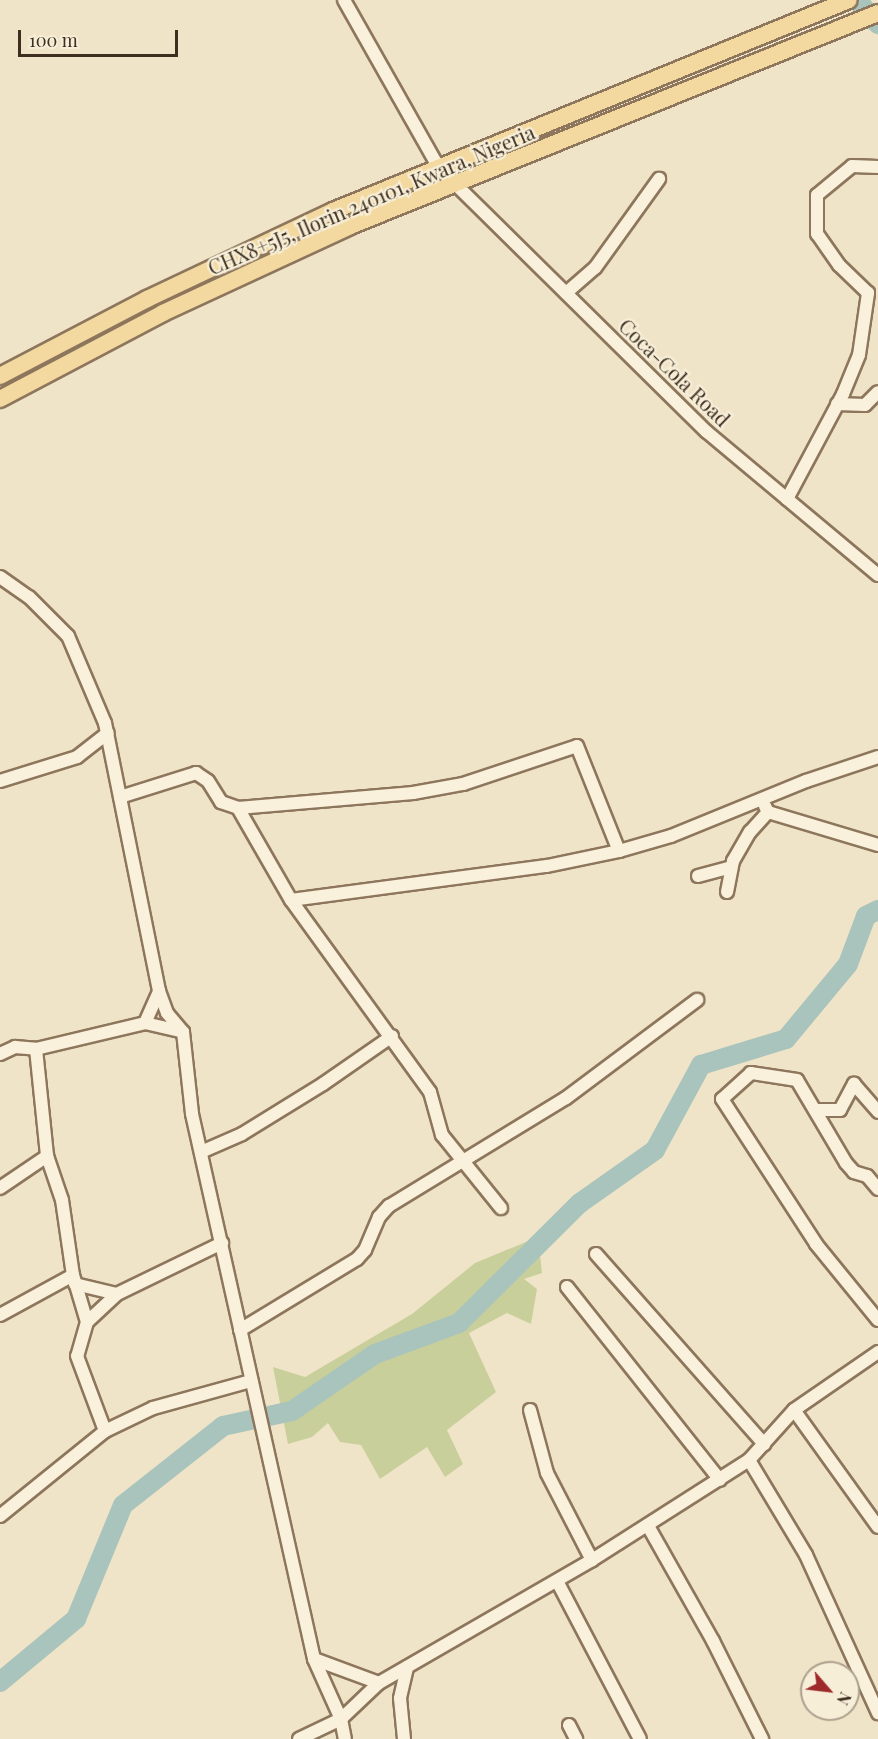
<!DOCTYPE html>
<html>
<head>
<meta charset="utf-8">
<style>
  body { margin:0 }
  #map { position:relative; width:878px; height:1739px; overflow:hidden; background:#f0e4c8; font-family:"Playfair Display",serif }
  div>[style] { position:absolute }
  .green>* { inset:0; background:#c9cf9b }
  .river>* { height:20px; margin:-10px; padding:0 10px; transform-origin:10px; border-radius:10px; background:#a9c4bc }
  .roads { filter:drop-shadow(2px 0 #8d765c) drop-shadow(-2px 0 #8d765c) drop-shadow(0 2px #8d765c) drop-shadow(0 -2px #8d765c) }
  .minor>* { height:12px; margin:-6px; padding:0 6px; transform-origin:6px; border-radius:6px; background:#faf1dc }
  .major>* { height:16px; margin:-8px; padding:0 8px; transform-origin:8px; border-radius:8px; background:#f3d9a0 }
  span { translate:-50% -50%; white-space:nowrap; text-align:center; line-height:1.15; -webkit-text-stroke:4.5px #f7eed8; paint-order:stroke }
  .street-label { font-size:20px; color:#3d2e20 }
  .north { position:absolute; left:800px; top:1661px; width:60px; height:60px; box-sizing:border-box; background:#f7eed8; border:2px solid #ada18e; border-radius:50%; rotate:118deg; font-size:16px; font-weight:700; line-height:24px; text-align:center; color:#3d2e20 }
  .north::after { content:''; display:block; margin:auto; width:21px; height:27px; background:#9e2a2b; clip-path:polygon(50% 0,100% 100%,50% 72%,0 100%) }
  .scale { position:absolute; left:18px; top:30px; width:160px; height:27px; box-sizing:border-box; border:3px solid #3d2e20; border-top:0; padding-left:8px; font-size:18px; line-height:21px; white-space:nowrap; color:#3d2e20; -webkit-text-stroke:4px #f7eed8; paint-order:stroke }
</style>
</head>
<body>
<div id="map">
  <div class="green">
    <i style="clip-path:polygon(538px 1237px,542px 1273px,524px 1279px,537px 1289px,531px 1324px,507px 1313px,469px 1333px,496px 1392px,447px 1430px,463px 1464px,445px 1477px,427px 1447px,380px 1479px,361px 1445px,340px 1442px,328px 1423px,312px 1437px,288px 1444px,273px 1367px,305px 1377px,412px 1314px,475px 1263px)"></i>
  </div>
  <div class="river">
    <i style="left:857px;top:0;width:32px;rotate:49deg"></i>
    <i style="left:0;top:1682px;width:99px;rotate:-39.7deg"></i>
    <i style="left:76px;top:1619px;width:123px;rotate:-67.6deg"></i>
    <i style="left:123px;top:1505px;width:127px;rotate:-38.3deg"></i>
    <i style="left:223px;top:1426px;width:71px;rotate:-12.3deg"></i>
    <i style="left:292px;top:1411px;width:101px;rotate:-34.5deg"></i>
    <i style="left:375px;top:1354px;width:90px;rotate:-20.3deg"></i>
    <i style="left:459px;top:1323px;width:170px;rotate:-44.8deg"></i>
    <i style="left:580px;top:1203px;width:92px;rotate:-35.2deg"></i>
    <i style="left:655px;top:1150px;width:97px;rotate:-61.6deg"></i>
    <i style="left:701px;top:1065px;width:89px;rotate:-17deg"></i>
    <i style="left:786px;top:1039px;width:97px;rotate:-50.4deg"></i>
    <i style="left:848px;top:964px;width:51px;rotate:-69.4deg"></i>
    <i style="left:866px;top:916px;width:13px;rotate:-27deg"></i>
  </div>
  <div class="roads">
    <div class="minor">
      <i style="left:344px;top:0;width:193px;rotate:60.5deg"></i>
      <i style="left:439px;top:168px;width:376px;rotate:44.6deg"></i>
      <i style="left:707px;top:432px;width:223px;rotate:39.9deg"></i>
      <i style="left:566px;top:293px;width:38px;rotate:-41deg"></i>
      <i style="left:595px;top:268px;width:110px;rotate:-54.3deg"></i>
      <i style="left:837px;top:404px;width:28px;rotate:2deg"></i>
      <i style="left:865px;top:405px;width:18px;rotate:-45deg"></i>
      <i style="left:787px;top:499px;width:119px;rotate:-61.9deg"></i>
      <i style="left:843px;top:394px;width:42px;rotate:-67.7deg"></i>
      <i style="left:859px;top:355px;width:63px;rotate:-81.7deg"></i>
      <i style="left:868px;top:293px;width:40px;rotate:-136deg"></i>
      <i style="left:839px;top:265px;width:38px;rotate:-125deg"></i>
      <i style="left:817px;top:234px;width:39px;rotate:-90deg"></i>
      <i style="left:817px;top:195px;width:45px;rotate:-39.6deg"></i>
      <i style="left:852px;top:166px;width:26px;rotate:2deg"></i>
      <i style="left:0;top:577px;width:35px;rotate:35deg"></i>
      <i style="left:29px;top:597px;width:55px;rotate:45deg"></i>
      <i style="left:68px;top:636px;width:95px;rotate:67deg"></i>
      <i style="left:105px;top:723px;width:273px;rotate:78.6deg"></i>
      <i style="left:159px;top:991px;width:23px;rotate:70deg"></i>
      <i style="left:167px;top:1013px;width:25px;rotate:50deg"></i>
      <i style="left:183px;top:1032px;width:82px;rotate:83.7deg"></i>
      <i style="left:192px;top:1114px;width:558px;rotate:77.38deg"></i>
      <i style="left:314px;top:1659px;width:66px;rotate:65.8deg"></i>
      <i style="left:341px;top:1719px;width:20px;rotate:79deg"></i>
      <i style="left:0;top:781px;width:81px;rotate:-17.3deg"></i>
      <i style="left:77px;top:757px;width:39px;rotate:-38deg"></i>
      <i style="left:120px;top:797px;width:80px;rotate:-17.5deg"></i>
      <i style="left:196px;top:773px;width:14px;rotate:34deg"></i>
      <i style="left:208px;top:781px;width:25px;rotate:58deg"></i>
      <i style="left:221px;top:802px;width:18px;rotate:19deg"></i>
      <i style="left:238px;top:808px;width:176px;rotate:-4.9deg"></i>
      <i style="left:413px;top:793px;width:51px;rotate:-10.2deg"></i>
      <i style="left:463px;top:784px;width:120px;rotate:-18.4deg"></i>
      <i style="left:577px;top:746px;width:113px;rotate:68.2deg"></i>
      <i style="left:238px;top:808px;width:106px;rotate:60.1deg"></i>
      <i style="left:291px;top:900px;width:237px;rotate:54.1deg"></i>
      <i style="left:430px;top:1092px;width:45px;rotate:74.4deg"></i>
      <i style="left:442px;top:1135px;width:94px;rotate:51.1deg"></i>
      <i style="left:768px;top:812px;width:115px;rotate:16.7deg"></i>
      <i style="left:698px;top:876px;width:34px;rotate:-15deg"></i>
      <i style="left:727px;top:892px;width:32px;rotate:-79deg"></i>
      <i style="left:733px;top:861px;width:34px;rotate:-60deg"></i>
      <i style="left:750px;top:832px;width:27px;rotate:-48deg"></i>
      <i style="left:768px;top:812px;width:7px;rotate:-117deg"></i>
      <i style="left:291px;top:900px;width:258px;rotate:-7.6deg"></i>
      <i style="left:547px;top:866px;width:74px;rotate:-11.8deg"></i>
      <i style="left:619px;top:851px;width:54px;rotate:-16.1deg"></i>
      <i style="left:671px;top:836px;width:146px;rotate:-22.2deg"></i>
      <i style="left:806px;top:781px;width:76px;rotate:-18.4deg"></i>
      <i style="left:145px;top:1023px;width:35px;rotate:-66deg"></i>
      <i style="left:36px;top:1049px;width:108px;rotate:84.1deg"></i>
      <i style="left:47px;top:1156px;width:46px;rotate:71.2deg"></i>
      <i style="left:62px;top:1200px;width:76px;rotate:81.7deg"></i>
      <i style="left:73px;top:1275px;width:49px;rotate:73.4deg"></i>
      <i style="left:87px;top:1322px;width:35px;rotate:106deg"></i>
      <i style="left:77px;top:1356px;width:80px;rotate:69.5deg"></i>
      <i style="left:0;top:1054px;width:17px;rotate:-25deg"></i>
      <i style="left:15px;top:1047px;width:21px;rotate:5deg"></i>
      <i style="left:36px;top:1049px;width:112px;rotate:-13.4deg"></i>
      <i style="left:145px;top:1023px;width:39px;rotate:13deg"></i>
      <i style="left:815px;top:1110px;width:25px"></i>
      <i style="left:840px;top:1110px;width:30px;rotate:-62deg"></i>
      <i style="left:854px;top:1084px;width:37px;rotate:49deg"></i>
      <i style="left:201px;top:1152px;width:45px;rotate:-23.7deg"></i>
      <i style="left:242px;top:1134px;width:95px;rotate:-31.7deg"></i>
      <i style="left:323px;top:1084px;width:84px;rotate:-34.8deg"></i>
      <i style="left:0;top:1188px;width:57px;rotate:-34.2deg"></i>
      <i style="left:878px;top:1189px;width:17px;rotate:-130deg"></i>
      <i style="left:867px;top:1176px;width:14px;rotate:-163deg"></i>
      <i style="left:854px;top:1172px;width:12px;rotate:-132deg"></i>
      <i style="left:846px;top:1163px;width:96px;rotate:-120.6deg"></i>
      <i style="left:797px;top:1080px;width:47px;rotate:-171.3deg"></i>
      <i style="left:751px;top:1073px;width:39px;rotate:138deg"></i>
      <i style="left:722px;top:1099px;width:173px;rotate:57deg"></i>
      <i style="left:816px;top:1244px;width:98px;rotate:50.8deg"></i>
      <i style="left:596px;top:1254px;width:254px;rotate:48.5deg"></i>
      <i style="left:75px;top:1284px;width:43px;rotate:13.4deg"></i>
      <i style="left:117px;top:1294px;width:117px;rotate:-25.9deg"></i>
      <i style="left:567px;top:1287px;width:246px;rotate:51.6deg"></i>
      <i style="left:0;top:1315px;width:83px;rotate:-28.7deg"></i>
      <i style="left:87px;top:1322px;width:41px;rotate:-43deg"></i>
      <i style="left:240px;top:1330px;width:137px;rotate:-31.3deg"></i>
      <i style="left:357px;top:1259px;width:12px;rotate:-48deg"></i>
      <i style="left:365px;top:1250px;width:36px;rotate:-67deg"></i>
      <i style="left:379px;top:1217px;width:15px;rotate:-48deg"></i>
      <i style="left:389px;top:1206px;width:207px;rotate:-31.4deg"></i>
      <i style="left:566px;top:1098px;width:164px;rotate:-36.8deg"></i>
      <i style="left:530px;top:1410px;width:65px;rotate:74.9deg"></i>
      <i style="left:547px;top:1473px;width:98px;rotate:62.7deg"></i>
      <i style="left:794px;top:1410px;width:144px;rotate:54.3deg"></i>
      <i style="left:749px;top:1460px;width:111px;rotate:59deg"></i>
      <i style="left:806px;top:1555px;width:174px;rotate:65.5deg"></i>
      <i style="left:0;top:1516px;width:135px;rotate:-39deg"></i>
      <i style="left:105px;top:1431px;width:53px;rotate:-25.6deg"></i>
      <i style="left:153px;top:1408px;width:102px;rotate:-15.4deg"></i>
      <i style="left:648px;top:1526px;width:132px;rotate:60.5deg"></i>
      <i style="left:713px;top:1641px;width:110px;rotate:63.4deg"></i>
      <i style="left:557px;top:1581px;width:178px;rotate:62.3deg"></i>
      <i style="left:314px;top:1659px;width:69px;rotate:20.3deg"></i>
      <i style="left:569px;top:1725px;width:16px;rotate:63deg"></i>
      <i style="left:299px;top:1739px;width:47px;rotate:-25.5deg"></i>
      <i style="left:341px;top:1719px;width:52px;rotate:-43.5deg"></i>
      <i style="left:379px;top:1683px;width:246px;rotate:-30deg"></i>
      <i style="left:592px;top:1560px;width:186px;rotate:-32.5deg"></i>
      <i style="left:749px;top:1460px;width:67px;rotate:-48deg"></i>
      <i style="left:794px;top:1410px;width:102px;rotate:-34.6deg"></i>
      <i style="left:404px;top:1739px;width:41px;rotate:-95.6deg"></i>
      <i style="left:400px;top:1698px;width:32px;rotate:-77deg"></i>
    </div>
    <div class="major">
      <i style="left:0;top:376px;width:166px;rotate:-27.6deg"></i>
      <i style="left:147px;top:299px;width:206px;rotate:-25.3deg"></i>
      <i style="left:333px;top:211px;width:557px;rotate:-22.24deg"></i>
      <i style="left:0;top:399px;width:184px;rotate:-27.8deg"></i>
      <i style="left:163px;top:313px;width:206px;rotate:-24.9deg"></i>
      <i style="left:350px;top:226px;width:569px;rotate:-21.97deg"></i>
    </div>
  </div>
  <div class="street-label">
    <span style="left:371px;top:199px;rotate:-23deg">CHX8+5J5, Ilorin 240101, Kwara, Nigeria</span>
    <span style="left:675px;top:372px;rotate:44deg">Coca-Cola Road</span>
  </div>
  <div class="north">N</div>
  <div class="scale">100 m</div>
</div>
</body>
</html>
